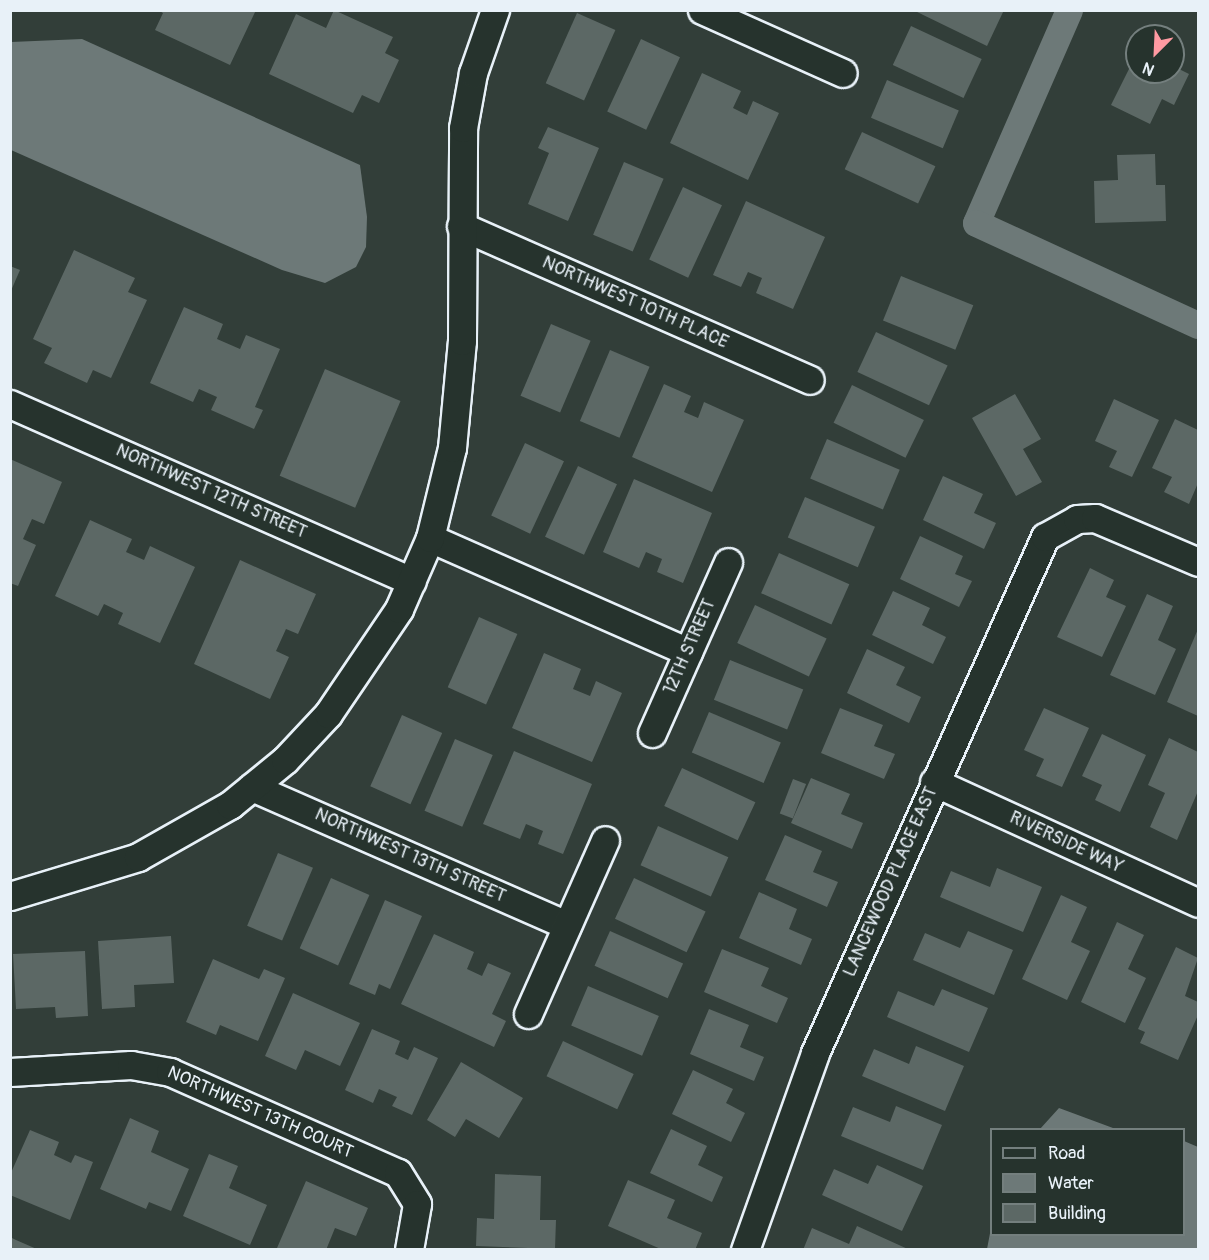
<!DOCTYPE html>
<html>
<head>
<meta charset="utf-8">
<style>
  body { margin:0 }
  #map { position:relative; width:1209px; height:1260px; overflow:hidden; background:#323e39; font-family:Pangolin,sans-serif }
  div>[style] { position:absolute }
  .water>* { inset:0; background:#6d7978 }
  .canal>* { height:27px; margin:-13.5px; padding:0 13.5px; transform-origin:13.5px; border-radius:13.5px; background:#6d7978 }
  .building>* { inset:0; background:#5c6865; transform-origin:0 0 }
  .roads { filter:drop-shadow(2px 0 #e8f1f8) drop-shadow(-2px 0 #e8f1f8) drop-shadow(0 2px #e8f1f8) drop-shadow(0 -2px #e8f1f8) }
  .street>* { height:27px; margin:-13.5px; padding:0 13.5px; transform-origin:13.5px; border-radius:13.5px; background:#26332d }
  span { translate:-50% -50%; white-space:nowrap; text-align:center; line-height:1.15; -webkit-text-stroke:4.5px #26332d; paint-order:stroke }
  .street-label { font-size:18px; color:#e8f1f8 }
  .frame { position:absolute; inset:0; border:12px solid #e8f1f8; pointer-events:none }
  .legend { position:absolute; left:990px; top:1128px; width:195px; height:108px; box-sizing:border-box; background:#26332d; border:2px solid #747f7e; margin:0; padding:8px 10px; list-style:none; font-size:18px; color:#e8f1f8 }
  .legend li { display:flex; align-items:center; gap:12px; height:30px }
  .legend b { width:30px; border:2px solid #747f7e }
  .north { position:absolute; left:1125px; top:24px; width:60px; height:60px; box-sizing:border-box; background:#26332d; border:2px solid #747f7e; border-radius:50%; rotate:204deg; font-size:16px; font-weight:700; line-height:24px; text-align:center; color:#e8f1f8 }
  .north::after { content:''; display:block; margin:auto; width:21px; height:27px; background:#ff9aa2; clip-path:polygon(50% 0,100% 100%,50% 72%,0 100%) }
</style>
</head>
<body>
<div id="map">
  <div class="water">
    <i style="clip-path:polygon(82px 39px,360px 165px,367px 217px,366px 247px,356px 267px,325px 283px,282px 270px,11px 150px,11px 42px)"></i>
    <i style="clip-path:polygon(1059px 1108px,1113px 1128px,1155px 1129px,1040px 1129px)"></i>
    <i style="clip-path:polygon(1184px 1141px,1198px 1147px,1198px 1249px,987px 1249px,991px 1228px,992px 1234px,1184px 1234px)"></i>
  </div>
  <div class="canal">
    <i style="left:1069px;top:10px;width:232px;rotate:113.6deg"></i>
    <i style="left:976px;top:223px;width:244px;rotate:24.7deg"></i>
  </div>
  <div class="building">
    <i style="clip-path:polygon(158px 10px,256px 10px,230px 65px,155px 30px,163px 13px)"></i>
    <i style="clip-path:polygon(334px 10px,393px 37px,385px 53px,399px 60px,379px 103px,362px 95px,353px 113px,269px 74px,296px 14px,326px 28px)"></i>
    <i style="clip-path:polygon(913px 10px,1004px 10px,987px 46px)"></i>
    <i style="left:577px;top:13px;width:42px;height:77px;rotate:24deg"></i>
    <i style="left:911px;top:26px;width:78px;height:43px;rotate:25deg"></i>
    <i style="left:641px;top:39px;width:43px;height:80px;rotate:25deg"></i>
    <i style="clip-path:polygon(1137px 53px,1137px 72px,1173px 72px,1173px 66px,1189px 74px,1174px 105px,1162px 99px,1150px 124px,1111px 105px)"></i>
    <i style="clip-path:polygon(702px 73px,741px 91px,733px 108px,747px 115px,753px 101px,779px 113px,748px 180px,670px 143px)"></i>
    <i style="left:887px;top:80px;width:78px;height:41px;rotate:23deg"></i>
    <i style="clip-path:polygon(548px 127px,599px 148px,568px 221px,528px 204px,549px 153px,538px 148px)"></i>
    <i style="left:862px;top:132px;width:81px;height:41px;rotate:25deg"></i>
    <i style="clip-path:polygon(1155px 154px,1156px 185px,1165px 185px,1166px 221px,1095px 223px,1094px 181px,1118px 180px,1117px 155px)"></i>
    <i style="left:624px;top:162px;width:43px;height:79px;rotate:23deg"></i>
    <i style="left:683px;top:187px;width:43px;height:80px;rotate:25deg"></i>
    <i style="clip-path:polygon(746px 201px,825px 237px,793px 309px,756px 293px,762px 278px,748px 272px,741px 287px,713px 275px)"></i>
    <i style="clip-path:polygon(74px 250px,135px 278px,128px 292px,147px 300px,111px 378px,93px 370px,87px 383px,44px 363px,52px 348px,33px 339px)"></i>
    <i style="clip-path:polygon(10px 266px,20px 270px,10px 293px)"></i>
    <i style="left:901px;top:276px;width:78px;height:48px;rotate:22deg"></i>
    <i style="clip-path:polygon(184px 307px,223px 324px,217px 339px,240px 349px,246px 335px,280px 349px,255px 407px,263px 410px,254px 429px,211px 410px,217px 397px,199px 389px,193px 402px,150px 383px)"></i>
    <i style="left:551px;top:324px;width:43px;height:78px;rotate:23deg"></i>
    <i style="left:876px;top:332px;width:79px;height:44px;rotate:25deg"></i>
    <i style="left:610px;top:350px;width:43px;height:77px;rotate:23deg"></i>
    <i style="left:325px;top:369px;width:82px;height:116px;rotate:23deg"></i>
    <i style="clip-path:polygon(664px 384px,691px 396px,684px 412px,698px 418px,704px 402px,744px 420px,712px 492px,632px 457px)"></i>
    <i style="left:852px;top:385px;width:80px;height:42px;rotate:26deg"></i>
    <i style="clip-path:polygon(1015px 394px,1041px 439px,1023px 449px,1042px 482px,1016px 496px,972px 418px)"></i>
    <i style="clip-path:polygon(1114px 399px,1159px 420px,1132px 477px,1109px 467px,1117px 451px,1095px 441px)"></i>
    <i style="clip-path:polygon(1175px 419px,1198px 430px,1198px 483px,1189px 504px,1164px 492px,1172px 477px,1152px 468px)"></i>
    <i style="left:827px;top:439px;width:79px;height:43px;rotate:23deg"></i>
    <i style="left:525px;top:443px;width:43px;height:80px;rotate:25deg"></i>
    <i style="clip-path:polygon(10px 459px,62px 482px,44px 524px,32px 519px,23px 539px,36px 545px,18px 586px,10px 583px)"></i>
    <i style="left:578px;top:466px;width:43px;height:78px;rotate:25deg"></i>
    <i style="clip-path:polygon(943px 476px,983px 494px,974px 513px,996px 523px,984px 549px,923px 520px)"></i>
    <i style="clip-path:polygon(634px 479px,712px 513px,683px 583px,657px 572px,662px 559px,646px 552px,639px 568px,603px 552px)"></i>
    <i style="left:805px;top:497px;width:76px;height:44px;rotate:23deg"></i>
    <i style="clip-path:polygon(90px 520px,132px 539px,126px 552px,144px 560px,150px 546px,195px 567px,160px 643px,118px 624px,123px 613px,104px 604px,98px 616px,55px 596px)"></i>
    <i style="clip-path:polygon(920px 536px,963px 556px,955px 574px,972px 581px,959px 607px,900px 579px)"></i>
    <i style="left:779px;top:553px;width:77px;height:44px;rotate:24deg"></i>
    <i style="clip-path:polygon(240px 560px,316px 594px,298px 634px,286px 629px,276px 651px,289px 657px,270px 699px,194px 664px)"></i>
    <i style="clip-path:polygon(1090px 568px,1114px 580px,1106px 597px,1126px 606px,1102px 657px,1057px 637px)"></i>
    <i style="clip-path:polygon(893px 591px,930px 608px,922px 625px,946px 637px,933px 664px,872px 635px)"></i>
    <i style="clip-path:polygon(1147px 594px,1173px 606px,1158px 640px,1176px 649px,1155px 695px,1110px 675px)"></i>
    <i style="left:755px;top:605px;width:79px;height:42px;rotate:25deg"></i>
    <i style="left:479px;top:617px;width:42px;height:77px;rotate:24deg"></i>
    <i style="clip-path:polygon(1198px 629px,1198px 716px,1167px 702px)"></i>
    <i style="clip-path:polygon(867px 649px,905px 667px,896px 685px,921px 697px,909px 723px,847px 693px)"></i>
    <i style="clip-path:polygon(544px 653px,581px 669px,573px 689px,590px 696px,596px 681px,622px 693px,592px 762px,512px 728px)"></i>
    <i style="left:730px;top:660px;width:79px;height:43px;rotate:22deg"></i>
    <i style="clip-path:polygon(840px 708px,883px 725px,874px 746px,895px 754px,884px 779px,821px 753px)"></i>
    <i style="clip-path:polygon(1044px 708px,1089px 728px,1062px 787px,1036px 776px,1044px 759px,1024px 750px)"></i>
    <i style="left:709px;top:712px;width:78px;height:44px;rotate:23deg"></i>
    <i style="left:402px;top:715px;width:44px;height:78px;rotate:24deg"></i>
    <i style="clip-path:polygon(1102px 734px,1146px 755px,1120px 812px,1095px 800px,1102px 785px,1082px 776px)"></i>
    <i style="clip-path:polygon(1169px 738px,1198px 752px,1198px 791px,1177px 840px,1150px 827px,1165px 793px,1148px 785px)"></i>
    <i style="left:455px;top:739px;width:41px;height:78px;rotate:23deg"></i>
    <i style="clip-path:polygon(514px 751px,592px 784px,563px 854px,538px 844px,543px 831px,526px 824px,520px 839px,483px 824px)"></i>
    <i style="left:682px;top:768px;width:81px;height:42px;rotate:25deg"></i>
    <i style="clip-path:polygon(811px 778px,850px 794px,841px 814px,863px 823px,852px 849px,791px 823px)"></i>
    <i style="left:793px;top:779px;width:14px;height:37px;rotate:21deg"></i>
    <i style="left:658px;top:826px;width:77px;height:43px;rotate:24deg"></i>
    <i style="clip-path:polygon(785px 835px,822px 851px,813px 872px,838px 882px,827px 907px,765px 880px)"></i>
    <i style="left:278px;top:853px;width:38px;height:79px;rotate:23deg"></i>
    <i style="clip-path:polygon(997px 868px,1042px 887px,1023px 932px,940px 897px,951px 871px,990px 887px)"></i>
    <i style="left:331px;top:878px;width:42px;height:77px;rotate:24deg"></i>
    <i style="left:634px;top:878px;width:79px;height:45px;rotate:25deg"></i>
    <i style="clip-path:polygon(759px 892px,797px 909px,789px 929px,812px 939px,801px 965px,739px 938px)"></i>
    <i style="clip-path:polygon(1061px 895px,1087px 907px,1071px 942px,1090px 951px,1067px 1000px,1022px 979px)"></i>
    <i style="clip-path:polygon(385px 900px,422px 916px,390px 989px,379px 984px,375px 995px,349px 984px)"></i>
    <i style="clip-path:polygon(1117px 922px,1144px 935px,1128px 969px,1146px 978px,1125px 1023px,1081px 1002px)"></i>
    <i style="left:610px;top:931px;width:80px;height:38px;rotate:24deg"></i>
    <i style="clip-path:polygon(968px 931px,1013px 950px,994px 995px,913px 960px,925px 933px,960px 948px)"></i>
    <i style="clip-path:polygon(434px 934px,474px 952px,467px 969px,482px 976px,488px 963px,511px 973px,492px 1014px,506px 1021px,494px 1047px,401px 1004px)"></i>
    <i style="clip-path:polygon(171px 936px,174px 983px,134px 985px,135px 1007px,102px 1009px,98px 941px)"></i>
    <i style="clip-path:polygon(1176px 947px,1198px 958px,1185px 996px,1198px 1002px,1198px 1015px,1178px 1060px,1140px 1043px,1145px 1032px,1138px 1029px)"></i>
    <i style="clip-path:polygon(722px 949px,769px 968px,761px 986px,788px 998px,777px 1023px,704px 992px)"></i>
    <i style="clip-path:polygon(85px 951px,88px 1016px,56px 1018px,55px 1007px,16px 1009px,13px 954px)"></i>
    <i style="clip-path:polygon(213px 959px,259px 979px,264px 969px,285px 978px,258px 1041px,220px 1025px,216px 1035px,186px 1022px)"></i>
    <i style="left:588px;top:986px;width:77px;height:43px;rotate:23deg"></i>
    <i style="clip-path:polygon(942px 989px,988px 1008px,969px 1052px,887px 1017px,898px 991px,934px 1006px)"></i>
    <i style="clip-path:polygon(293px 993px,360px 1023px,340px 1066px,305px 1050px,296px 1070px,265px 1056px)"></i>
    <i style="clip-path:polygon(709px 1009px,749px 1025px,740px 1047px,764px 1057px,754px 1081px,690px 1054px)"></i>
    <i style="clip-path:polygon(372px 1029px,400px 1041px,395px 1054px,408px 1060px,414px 1047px,438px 1058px,412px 1115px,392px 1106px,397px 1097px,379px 1089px,373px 1103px,345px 1090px)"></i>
    <i style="left:563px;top:1041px;width:78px;height:39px;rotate:25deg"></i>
    <i style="clip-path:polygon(916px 1046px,964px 1066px,945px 1111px,862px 1076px,874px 1049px,909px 1064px)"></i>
    <i style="clip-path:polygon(461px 1062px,523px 1098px,499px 1138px,466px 1119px,455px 1137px,427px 1120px)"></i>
    <i style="clip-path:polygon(693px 1070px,733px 1089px,726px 1103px,745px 1113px,731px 1142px,672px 1114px)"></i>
    <i style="clip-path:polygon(896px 1106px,942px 1125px,923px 1170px,841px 1136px,853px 1107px,890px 1122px)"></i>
    <i style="clip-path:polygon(130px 1118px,159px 1131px,151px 1152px,189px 1169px,171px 1211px,149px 1202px,146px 1209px,100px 1189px)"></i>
    <i style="clip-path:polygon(671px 1129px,707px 1146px,698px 1165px,723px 1177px,712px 1202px,650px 1173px)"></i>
    <i style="clip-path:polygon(30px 1130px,59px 1142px,54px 1155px,71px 1163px,75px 1155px,93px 1162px,70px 1220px,10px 1195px,10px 1175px)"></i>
    <i style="clip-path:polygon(209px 1154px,238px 1166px,229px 1188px,267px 1205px,250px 1245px,183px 1216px)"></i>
    <i style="clip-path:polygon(877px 1165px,923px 1186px,902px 1231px,822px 1195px,834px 1169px,868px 1184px)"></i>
    <i style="clip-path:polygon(495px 1174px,541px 1176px,540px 1220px,556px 1220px,555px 1249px,476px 1246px,477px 1218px,494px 1219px)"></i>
    <i style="clip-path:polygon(628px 1180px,675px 1200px,667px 1218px,702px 1233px,695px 1250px,663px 1250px,608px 1226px)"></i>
    <i style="clip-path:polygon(306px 1181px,368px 1208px,356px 1236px,335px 1228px,326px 1250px,277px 1248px)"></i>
    <i style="clip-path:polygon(857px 1226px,910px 1250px,803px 1250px,812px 1228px,849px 1244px)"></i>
    <i style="clip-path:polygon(10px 1237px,16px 1240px,39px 1250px,10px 1250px)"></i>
  </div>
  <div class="roads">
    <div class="street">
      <i style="left:702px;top:10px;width:154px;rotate:24.1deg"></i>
      <i style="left:461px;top:226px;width:381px;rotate:23.8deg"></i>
      <i style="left:10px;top:404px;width:439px;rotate:23.8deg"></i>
      <i style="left:430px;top:538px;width:282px;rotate:23.8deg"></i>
      <i style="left:652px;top:733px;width:187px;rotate:-66deg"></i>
      <i style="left:934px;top:782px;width:290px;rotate:24.6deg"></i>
      <i style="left:252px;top:787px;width:344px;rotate:23.7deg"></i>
      <i style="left:10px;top:896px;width:134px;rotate:-16.9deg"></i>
      <i style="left:138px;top:857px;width:106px;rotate:-29.5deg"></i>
      <i style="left:230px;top:805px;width:71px;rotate:-39.3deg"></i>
      <i style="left:285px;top:760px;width:63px;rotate:-46.9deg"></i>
      <i style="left:328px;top:714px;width:127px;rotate:-55.9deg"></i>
      <i style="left:399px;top:609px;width:77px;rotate:-66.4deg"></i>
      <i style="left:430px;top:538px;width:93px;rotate:-76.3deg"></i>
      <i style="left:452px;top:448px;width:107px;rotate:-84.7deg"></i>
      <i style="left:462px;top:341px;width:213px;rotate:-89.7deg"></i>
      <i style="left:463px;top:128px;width:56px;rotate:-79.7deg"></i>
      <i style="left:473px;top:73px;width:67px;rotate:-70.8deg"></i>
      <i style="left:528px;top:1014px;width:190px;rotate:-66.1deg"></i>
      <i style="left:10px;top:1072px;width:121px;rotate:-3.3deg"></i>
      <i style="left:131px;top:1065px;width:40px;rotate:10deg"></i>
      <i style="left:170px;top:1072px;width:249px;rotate:23.9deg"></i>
      <i style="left:398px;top:1173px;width:36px;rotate:58deg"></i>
      <i style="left:417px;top:1204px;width:47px;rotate:99.9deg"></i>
      <i style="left:745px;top:1250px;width:209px;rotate:-70.4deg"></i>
      <i style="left:815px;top:1053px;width:565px;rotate:-65.98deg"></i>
      <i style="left:1045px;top:537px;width:37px;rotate:-29deg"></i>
      <i style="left:1077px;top:519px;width:18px;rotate:-3deg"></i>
      <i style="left:1095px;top:518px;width:112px;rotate:23.1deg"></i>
    </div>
  </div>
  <div class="street-label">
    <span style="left:635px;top:303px;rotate:24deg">NORTHWEST 10TH PLACE</span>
    <span style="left:211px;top:492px;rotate:24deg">NORTHWEST 12TH STREET</span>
    <span style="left:690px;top:647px;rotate:-66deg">12TH STREET</span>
    <span style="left:1066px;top:843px;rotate:25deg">RIVERSIDE WAY</span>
    <span style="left:410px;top:856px;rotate:24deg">NORTHWEST 13TH STREET</span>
    <span style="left:891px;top:882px;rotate:-66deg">LANCEWOOD PLACE EAST</span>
    <span style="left:260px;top:1113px;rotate:24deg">NORTHWEST 13TH COURT</span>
  </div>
  <div class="frame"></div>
  <ul class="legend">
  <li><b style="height:8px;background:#26332d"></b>Road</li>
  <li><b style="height:16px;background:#6d7978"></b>Water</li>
  <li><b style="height:16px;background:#5c6865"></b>Building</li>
  </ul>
  <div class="north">N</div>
</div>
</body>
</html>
